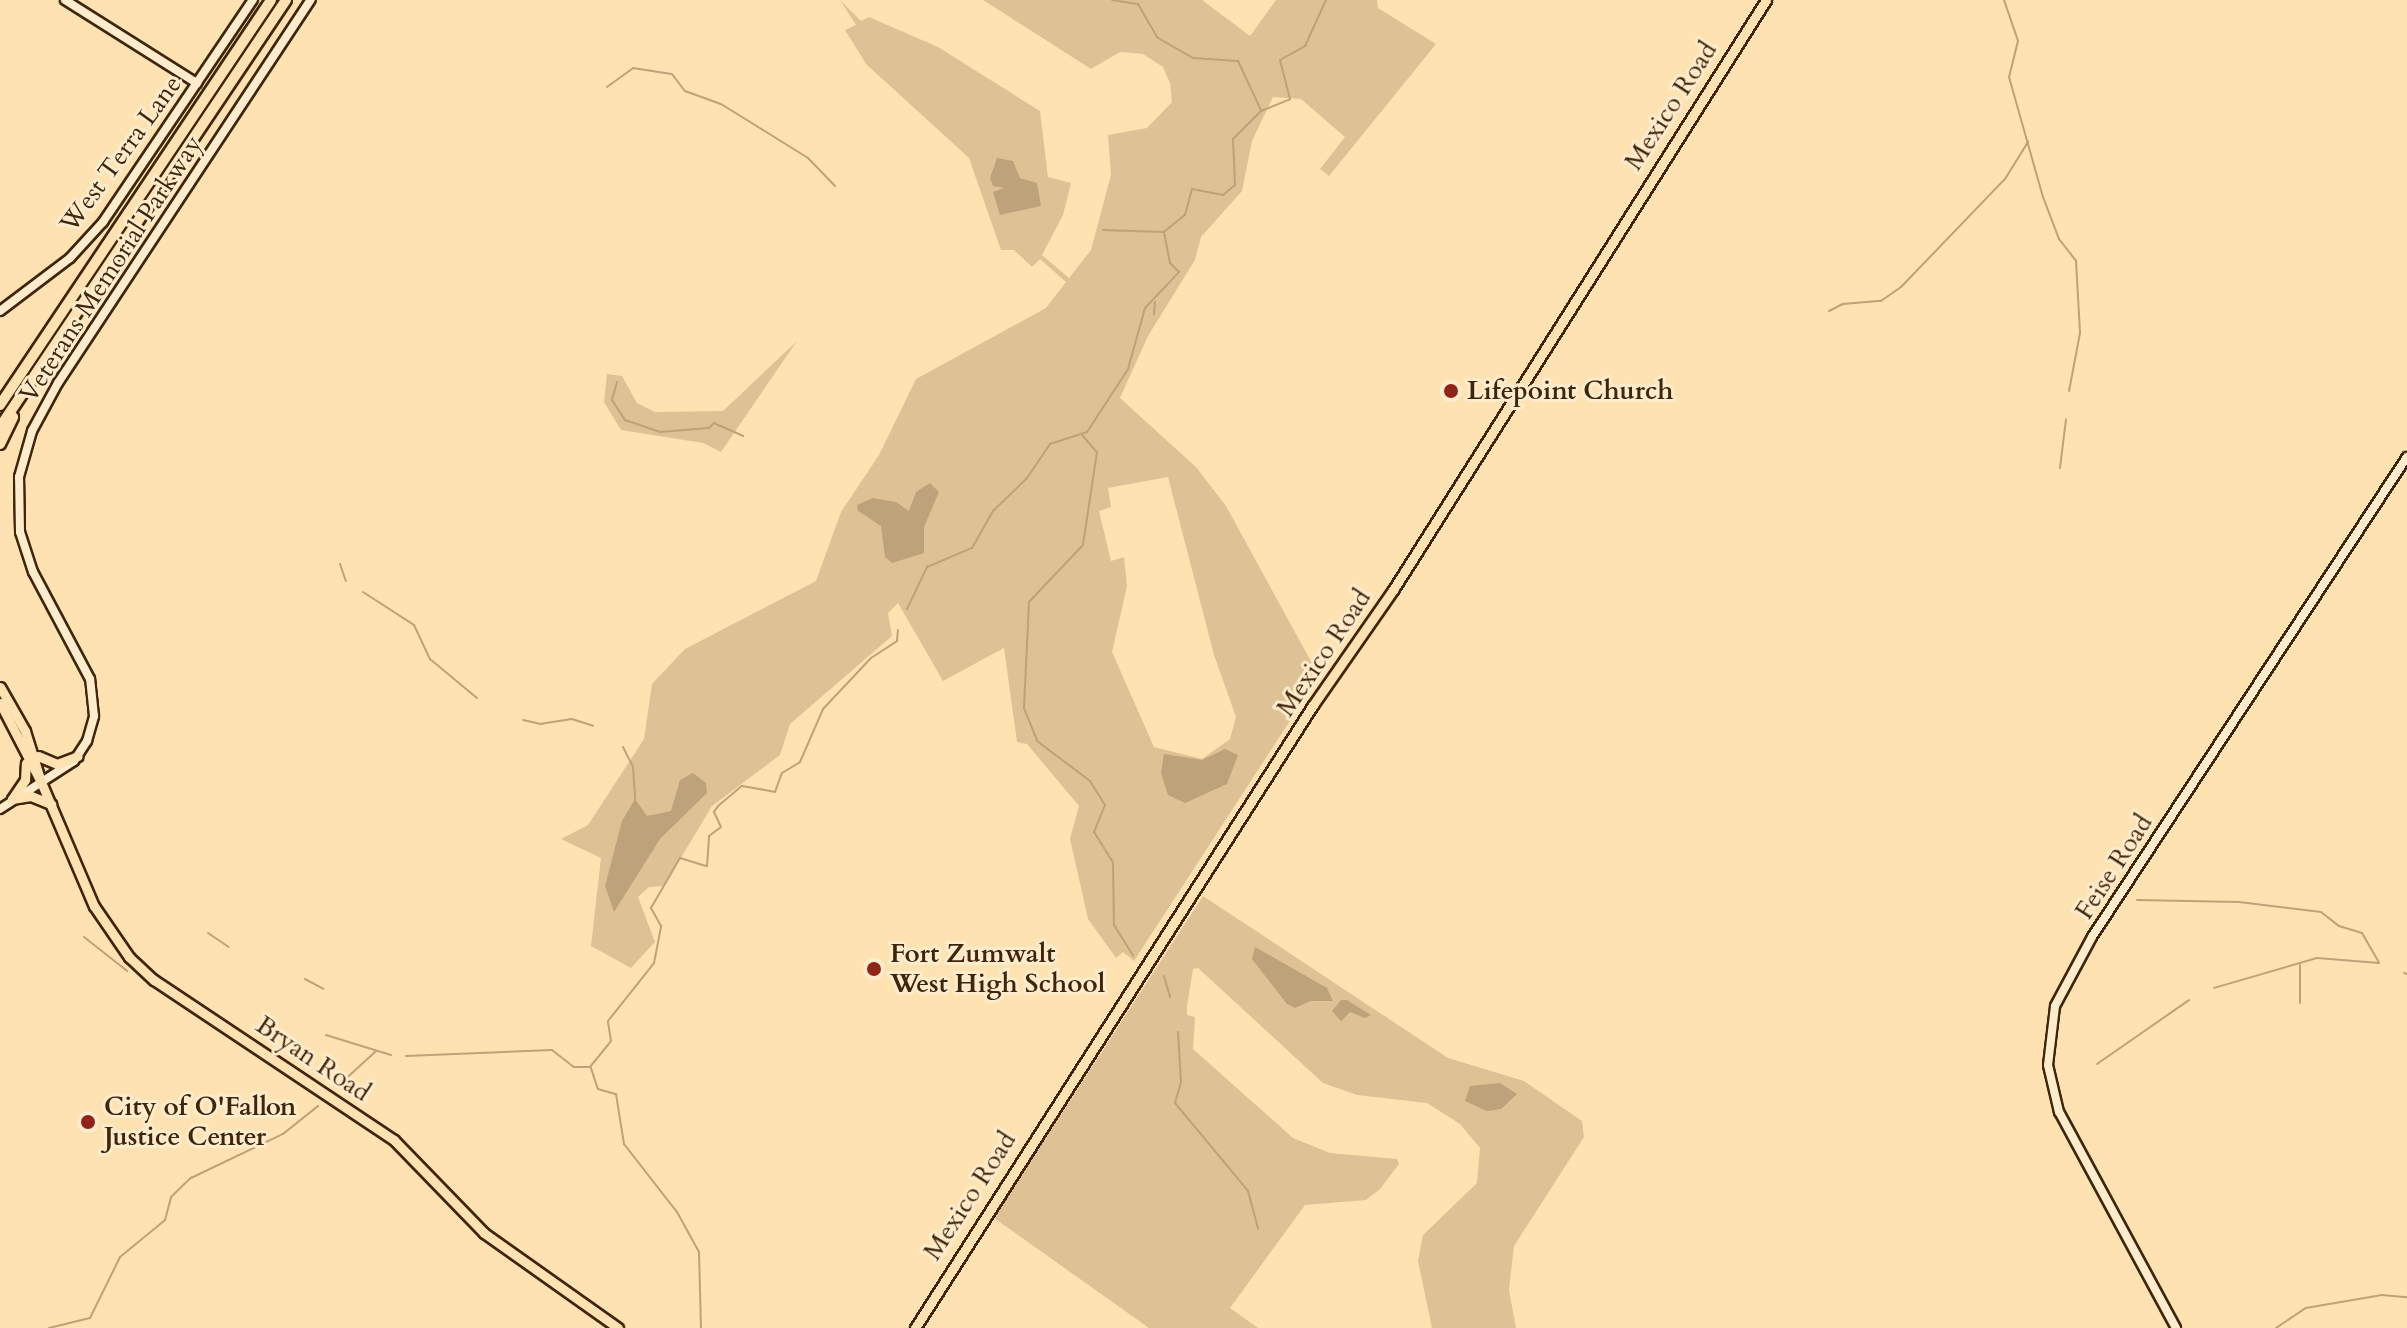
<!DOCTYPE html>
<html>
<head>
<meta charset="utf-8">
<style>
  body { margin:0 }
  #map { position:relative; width:2407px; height:1328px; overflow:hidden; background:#ffe2b2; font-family:Cardo,serif }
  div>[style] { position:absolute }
  .green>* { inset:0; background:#dec295 }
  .water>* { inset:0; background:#bea279 }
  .stream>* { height:2px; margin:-1px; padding:0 1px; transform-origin:1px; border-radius:1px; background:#bea279 }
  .roads { filter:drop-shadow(2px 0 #3f260a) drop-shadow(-2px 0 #3f260a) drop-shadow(0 2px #3f260a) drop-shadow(0 -2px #3f260a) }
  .secondary>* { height:8px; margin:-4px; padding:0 4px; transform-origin:4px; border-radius:4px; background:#ffeccd }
  .primary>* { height:9px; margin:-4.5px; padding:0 4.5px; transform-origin:4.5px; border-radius:4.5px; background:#ffe2b2 }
  .highway>* { height:10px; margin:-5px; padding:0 5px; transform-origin:5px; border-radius:5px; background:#ffe2b2 }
  .dots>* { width:22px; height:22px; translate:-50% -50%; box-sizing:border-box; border:4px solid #ffeccd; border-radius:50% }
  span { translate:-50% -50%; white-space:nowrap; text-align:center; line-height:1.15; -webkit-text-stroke:6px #ffeccd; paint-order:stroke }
  .street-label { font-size:26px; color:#3f260a }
  .poi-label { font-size:26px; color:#3f260a; font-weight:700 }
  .left { translate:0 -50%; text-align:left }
</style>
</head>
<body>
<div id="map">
  <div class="green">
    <i style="clip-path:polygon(evenodd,840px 0,861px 21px,869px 17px,938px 47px,1040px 111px,1048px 177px,1071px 183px,1063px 215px,1042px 255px,1069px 278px,1091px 250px,1111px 175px,1108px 135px,1147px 128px,1172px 102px,1170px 83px,1163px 67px,1143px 54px,1120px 52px,1091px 69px,983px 0,1202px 0,1250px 36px,1276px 0,1377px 0,1378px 8px,1436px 44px,1329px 176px,1320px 169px,1345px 137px,1301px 99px,1273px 97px,1252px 141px,1242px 191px,1201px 237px,1195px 260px,1148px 336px,1120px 398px,1196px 467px,1226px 506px,1319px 676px,1134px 961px,1123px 952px,1116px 958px,1088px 919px,1070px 839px,1079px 806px,1027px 744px,1017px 742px,1004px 648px,943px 681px,898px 603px,888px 613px,892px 636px,790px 724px,780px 755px,712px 806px,664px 886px,649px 887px,638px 897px,655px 942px,631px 968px,591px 946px,601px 858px,561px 839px,588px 825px,644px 739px,652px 684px,685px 649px,816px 581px,841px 512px,879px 455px,916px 379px,1046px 308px,1066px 282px,1040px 259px,1032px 267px,1014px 250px,1001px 250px,969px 158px,866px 64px,845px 30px,856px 25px,840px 0,1168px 477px,1214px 655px,1236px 717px,1230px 739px,1202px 759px,1154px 747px,1112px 652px,1127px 586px,1124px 557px,1111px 561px,1099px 511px,1111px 507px,1108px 488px,1168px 477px)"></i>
    <i style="clip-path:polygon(797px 341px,721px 452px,703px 443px,621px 430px,604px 402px,607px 374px,622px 376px,637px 403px,655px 412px,723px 411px)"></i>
    <i style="clip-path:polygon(1203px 896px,1448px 1058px,1524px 1081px,1582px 1121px,1584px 1137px,1514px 1246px,1509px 1290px,1516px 1328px,1432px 1328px,1418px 1261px,1423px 1235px,1477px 1183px,1480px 1148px,1460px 1124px,1427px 1103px,1357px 1095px,1323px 1083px,1198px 968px,1193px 969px,1187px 1006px,1187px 1015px,1195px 1017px,1193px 1049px,1293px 1138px,1330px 1153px,1397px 1159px,1399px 1164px,1380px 1189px,1366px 1200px,1305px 1205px,1230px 1308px,1258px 1328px,1149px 1328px,994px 1218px)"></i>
  </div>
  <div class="water">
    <i style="clip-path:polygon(997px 158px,1013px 161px,1020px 178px,1037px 183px,1041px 206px,1000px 215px,993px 192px,1004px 188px,993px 186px,990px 178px)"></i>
    <i style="clip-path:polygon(930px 483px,939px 492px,924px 527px,924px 553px,892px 563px,885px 557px,881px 526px,858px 511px,857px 505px,873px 498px,896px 502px,909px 511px,916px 492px)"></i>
    <i style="clip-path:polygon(1225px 749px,1238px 755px,1227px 784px,1185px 803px,1168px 795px,1161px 773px,1164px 754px,1202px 760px)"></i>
    <i style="clip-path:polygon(693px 773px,706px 783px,707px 793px,660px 839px,614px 912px,605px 886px,622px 821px,635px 799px,647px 816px,671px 811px,680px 780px)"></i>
    <i style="clip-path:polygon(1255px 947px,1327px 988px,1333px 1001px,1311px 1001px,1295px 1008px,1287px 1004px,1252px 959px)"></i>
    <i style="clip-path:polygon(1341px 1000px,1347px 1000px,1371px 1015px,1365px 1018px,1350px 1012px,1341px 1021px,1332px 1011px)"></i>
    <i style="clip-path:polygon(1500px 1083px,1517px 1094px,1501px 1109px,1487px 1111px,1465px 1101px,1470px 1086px)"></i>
  </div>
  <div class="stream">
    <i style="left:1112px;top:0;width:26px;rotate:9deg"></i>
    <i style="left:1138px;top:4px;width:39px;rotate:60deg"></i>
    <i style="left:1158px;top:38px;width:40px;rotate:29.7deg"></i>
    <i style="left:1193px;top:58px;width:45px;rotate:3.8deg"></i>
    <i style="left:1238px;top:61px;width:54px;rotate:64.9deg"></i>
    <i style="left:2004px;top:0;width:43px;rotate:71.1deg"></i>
    <i style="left:2018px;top:41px;width:37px;rotate:104deg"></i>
    <i style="left:2009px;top:77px;width:125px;rotate:74.2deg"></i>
    <i style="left:2043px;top:197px;width:45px;rotate:69.1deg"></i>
    <i style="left:2059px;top:239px;width:28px;rotate:52deg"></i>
    <i style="left:2076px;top:261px;width:72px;rotate:86.8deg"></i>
    <i style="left:2080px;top:333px;width:59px;rotate:100.7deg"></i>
    <i style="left:607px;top:87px;width:32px;rotate:-36deg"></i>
    <i style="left:633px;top:68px;width:39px;rotate:9deg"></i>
    <i style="left:672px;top:74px;width:21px;rotate:53deg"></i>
    <i style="left:685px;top:91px;width:38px;rotate:20deg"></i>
    <i style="left:721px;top:104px;width:102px;rotate:31.8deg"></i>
    <i style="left:808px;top:158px;width:39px;rotate:46deg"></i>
    <i style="left:1103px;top:230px;width:60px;rotate:1.9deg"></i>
    <i style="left:1165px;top:231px;width:26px;rotate:-39deg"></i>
    <i style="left:1185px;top:215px;width:27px;rotate:-75deg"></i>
    <i style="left:1192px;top:189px;width:32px;rotate:11deg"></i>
    <i style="left:1223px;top:195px;width:16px;rotate:-40deg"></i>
    <i style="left:1235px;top:185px;width:46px;rotate:-92.5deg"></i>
    <i style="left:1233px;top:139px;width:40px;rotate:-45deg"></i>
    <i style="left:1261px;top:111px;width:31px;rotate:-22deg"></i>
    <i style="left:1290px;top:99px;width:40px;rotate:-104.4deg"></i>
    <i style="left:1280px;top:60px;width:29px;rotate:-29deg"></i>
    <i style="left:1305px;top:46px;width:51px;rotate:-65.5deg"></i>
    <i style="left:1829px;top:311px;width:16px;rotate:-27deg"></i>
    <i style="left:1843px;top:304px;width:38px;rotate:-5deg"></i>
    <i style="left:1881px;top:301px;width:24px;rotate:-35deg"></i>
    <i style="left:1901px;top:287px;width:150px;rotate:-46.1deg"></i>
    <i style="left:2005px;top:179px;width:44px;rotate:-58.1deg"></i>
    <i style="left:1154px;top:314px;width:12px;rotate:-85deg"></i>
    <i style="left:617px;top:382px;width:19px;rotate:106deg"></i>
    <i style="left:612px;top:400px;width:24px;rotate:57deg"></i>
    <i style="left:625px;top:420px;width:37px;rotate:19deg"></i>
    <i style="left:660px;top:432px;width:49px;rotate:-4.7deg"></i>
    <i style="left:709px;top:428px;width:7px;rotate:-45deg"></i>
    <i style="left:714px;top:423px;width:32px;rotate:24deg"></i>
    <i style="left:1082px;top:435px;width:23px;rotate:49deg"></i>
    <i style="left:1097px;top:452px;width:94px;rotate:98.6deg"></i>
    <i style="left:1083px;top:545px;width:79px;rotate:133.5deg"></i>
    <i style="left:1029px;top:602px;width:106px;rotate:92.7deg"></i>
    <i style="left:1024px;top:708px;width:35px;rotate:68deg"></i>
    <i style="left:1037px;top:741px;width:66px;rotate:37deg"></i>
    <i style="left:1090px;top:781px;width:28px;rotate:58deg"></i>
    <i style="left:1105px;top:805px;width:29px;rotate:112deg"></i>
    <i style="left:1094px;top:832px;width:36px;rotate:58deg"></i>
    <i style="left:1113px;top:863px;width:62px;rotate:89.1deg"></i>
    <i style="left:1114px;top:925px;width:36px;rotate:58deg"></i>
    <i style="left:2060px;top:468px;width:49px;rotate:-83deg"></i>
    <i style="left:340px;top:564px;width:18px;rotate:71deg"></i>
    <i style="left:363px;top:592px;width:61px;rotate:32.9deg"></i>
    <i style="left:414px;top:625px;width:38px;rotate:65deg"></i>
    <i style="left:430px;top:659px;width:61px;rotate:39.7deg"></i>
    <i style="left:907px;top:609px;width:47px;rotate:-64.5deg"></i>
    <i style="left:927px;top:567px;width:49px;rotate:-22.9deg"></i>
    <i style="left:972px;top:548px;width:43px;rotate:-60.4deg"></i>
    <i style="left:993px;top:511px;width:47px;rotate:-44.1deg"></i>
    <i style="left:1027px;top:478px;width:41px;rotate:-55.9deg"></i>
    <i style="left:1050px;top:444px;width:39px;rotate:-18deg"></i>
    <i style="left:1087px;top:432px;width:75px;rotate:-56.9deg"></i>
    <i style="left:1128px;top:369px;width:63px;rotate:-74.4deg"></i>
    <i style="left:1145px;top:308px;width:50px;rotate:-46.6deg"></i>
    <i style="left:1179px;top:272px;width:13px;rotate:-135deg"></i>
    <i style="left:1170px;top:263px;width:32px;rotate:-101deg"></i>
    <i style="left:523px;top:720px;width:17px;rotate:13deg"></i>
    <i style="left:540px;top:724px;width:32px;rotate:-9deg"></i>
    <i style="left:572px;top:719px;width:22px;rotate:18deg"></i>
    <i style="left:623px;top:747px;width:22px;rotate:63deg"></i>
    <i style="left:633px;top:767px;width:32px;rotate:86deg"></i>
    <i style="left:2137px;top:900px;width:102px;rotate:1.1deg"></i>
    <i style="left:2239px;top:902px;width:83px;rotate:7deg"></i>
    <i style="left:2321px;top:912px;width:23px;rotate:38deg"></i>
    <i style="left:2339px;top:926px;width:24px;rotate:17deg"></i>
    <i style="left:2362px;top:933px;width:34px;rotate:60deg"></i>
    <i style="left:2379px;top:963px;width:62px;rotate:-175.4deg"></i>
    <i style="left:2317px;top:958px;width:107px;rotate:163.8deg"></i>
    <i style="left:208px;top:933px;width:25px;rotate:34deg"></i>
    <i style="left:84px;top:937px;width:55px;rotate:38.3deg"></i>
    <i style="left:2300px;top:965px;width:38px;rotate:90deg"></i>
    <i style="left:2404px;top:973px;width:3px;rotate:18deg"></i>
    <i style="left:1164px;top:976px;width:22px;rotate:74deg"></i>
    <i style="left:305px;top:979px;width:21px;rotate:28deg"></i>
    <i style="left:1178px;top:1032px;width:50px;rotate:86.6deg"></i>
    <i style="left:1181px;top:1082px;width:22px;rotate:106deg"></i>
    <i style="left:1175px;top:1103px;width:114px;rotate:50.3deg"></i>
    <i style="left:1248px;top:1191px;width:39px;rotate:75deg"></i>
    <i style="left:326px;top:1035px;width:68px;rotate:17.1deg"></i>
    <i style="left:406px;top:1056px;width:146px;rotate:-2.4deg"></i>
    <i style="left:552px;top:1050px;width:28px;rotate:38deg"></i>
    <i style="left:574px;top:1067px;width:16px"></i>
    <i style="left:2097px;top:1064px;width:112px;rotate:-34.8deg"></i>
    <i style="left:590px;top:1067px;width:33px;rotate:-51deg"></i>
    <i style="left:611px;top:1041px;width:20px;rotate:-99deg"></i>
    <i style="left:608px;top:1021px;width:74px;rotate:-51.6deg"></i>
    <i style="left:654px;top:963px;width:38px;rotate:-79deg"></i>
    <i style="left:661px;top:926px;width:21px;rotate:-119deg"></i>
    <i style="left:651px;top:908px;width:58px;rotate:-59.9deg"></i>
    <i style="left:680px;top:858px;width:28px;rotate:17deg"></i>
    <i style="left:707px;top:866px;width:30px;rotate:-86deg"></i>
    <i style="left:709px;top:836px;width:15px;rotate:-37deg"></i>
    <i style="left:721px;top:827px;width:17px;rotate:-115deg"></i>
    <i style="left:714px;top:812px;width:7px;rotate:-56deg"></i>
    <i style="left:718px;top:806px;width:31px;rotate:-40deg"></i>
    <i style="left:742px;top:786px;width:34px;rotate:10deg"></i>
    <i style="left:775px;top:792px;width:20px;rotate:-70deg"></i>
    <i style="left:782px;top:773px;width:21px;rotate:-31deg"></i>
    <i style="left:800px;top:762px;width:58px;rotate:-66.5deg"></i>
    <i style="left:823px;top:709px;width:70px;rotate:-46.7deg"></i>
    <i style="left:871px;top:658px;width:31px;rotate:-33deg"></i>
    <i style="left:897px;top:641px;width:11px;rotate:-85deg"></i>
    <i style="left:591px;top:1068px;width:22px;rotate:72deg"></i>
    <i style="left:598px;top:1089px;width:19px;rotate:16deg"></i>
    <i style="left:616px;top:1094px;width:51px;rotate:80.9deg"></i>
    <i style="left:624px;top:1144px;width:86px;rotate:52.1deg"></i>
    <i style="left:677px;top:1212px;width:46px;rotate:61.2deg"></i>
    <i style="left:699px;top:1252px;width:76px;rotate:88.5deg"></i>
    <i style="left:339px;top:1085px;width:50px;rotate:-42.6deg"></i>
    <i style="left:49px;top:1328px;width:42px;rotate:-13.7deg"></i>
    <i style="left:90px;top:1318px;width:68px;rotate:-63.8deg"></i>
    <i style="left:120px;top:1257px;width:58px;rotate:-39.4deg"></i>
    <i style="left:165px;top:1220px;width:24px;rotate:-75deg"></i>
    <i style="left:171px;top:1197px;width:28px;rotate:-44deg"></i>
    <i style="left:191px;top:1178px;width:102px;rotate:-25.6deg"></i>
    <i style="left:283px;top:1134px;width:45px;rotate:-38.7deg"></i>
    <i style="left:2276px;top:1328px;width:36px;rotate:-34deg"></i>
    <i style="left:2306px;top:1308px;width:77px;rotate:-9.7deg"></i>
    <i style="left:2382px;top:1295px;width:25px;rotate:5deg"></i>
  </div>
  <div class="roads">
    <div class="secondary">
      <i style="left:65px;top:0;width:156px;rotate:32.2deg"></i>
      <i style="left:0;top:311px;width:88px;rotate:-37.1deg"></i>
      <i style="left:70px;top:258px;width:49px;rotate:-47.5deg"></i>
      <i style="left:103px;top:222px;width:268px;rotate:-56deg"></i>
      <i style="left:0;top:809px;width:88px;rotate:-33deg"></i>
      <i style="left:74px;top:761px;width:24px;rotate:-57deg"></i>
      <i style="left:87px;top:741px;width:26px;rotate:-74deg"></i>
      <i style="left:94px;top:716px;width:37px;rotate:-96deg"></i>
      <i style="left:90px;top:679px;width:121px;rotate:-118deg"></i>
      <i style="left:33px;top:572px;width:42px;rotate:-108deg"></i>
      <i style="left:20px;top:532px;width:55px;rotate:-91deg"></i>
      <i style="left:19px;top:477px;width:48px;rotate:-74.2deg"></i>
      <i style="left:32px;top:431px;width:55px;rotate:-61.6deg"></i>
      <i style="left:58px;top:383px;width:459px;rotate:-56.6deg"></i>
      <i style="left:2176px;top:1328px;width:246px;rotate:-118.4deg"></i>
      <i style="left:2059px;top:1112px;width:48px;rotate:-103.2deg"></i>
      <i style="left:2048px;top:1065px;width:59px;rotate:-83.2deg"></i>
      <i style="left:2055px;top:1006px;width:78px;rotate:-61.8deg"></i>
      <i style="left:2092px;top:937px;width:574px;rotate:-56.73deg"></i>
    </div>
    <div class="primary">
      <i style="left:0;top:687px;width:51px;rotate:60.4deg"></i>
      <i style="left:25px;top:731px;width:53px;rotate:72.6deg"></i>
      <i style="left:0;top:703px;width:89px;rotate:62.6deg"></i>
      <i style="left:41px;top:782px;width:135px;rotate:66.9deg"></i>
      <i style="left:94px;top:906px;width:62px;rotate:55.5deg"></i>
      <i style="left:129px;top:957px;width:34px;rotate:43deg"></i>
      <i style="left:154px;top:980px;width:288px;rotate:33.7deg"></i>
      <i style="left:394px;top:1140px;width:129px;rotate:45.9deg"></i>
      <i style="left:484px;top:1233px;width:164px;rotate:35.3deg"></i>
      <i style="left:38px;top:756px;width:21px;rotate:23deg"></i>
      <i style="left:57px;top:764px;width:22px;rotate:-21deg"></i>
      <i style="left:12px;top:799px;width:23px;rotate:-56deg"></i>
      <i style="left:25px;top:780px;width:17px;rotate:-87deg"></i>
      <i style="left:12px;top:799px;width:19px;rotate:-9deg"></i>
      <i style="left:31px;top:796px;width:22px;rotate:22deg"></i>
      <i style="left:915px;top:1328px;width:739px;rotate:-57.43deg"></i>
      <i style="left:1313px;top:705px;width:140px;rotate:-55.2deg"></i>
      <i style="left:1393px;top:590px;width:698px;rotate:-57.7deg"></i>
    </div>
    <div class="highway">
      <i style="left:0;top:405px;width:487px;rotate:-56.2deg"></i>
      <i style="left:0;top:427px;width:514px;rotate:-56.19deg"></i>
      <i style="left:0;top:444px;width:30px;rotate:-64deg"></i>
    </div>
  </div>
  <div class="dots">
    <i style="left:1451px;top:391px;background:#8f2418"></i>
    <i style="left:874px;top:969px;background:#8f2418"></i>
    <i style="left:88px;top:1122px;background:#8f2418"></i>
  </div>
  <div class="street-label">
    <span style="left:1671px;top:106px;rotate:-57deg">Mexico Road</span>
    <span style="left:121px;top:154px;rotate:-54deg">West Terra Lane</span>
    <span style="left:111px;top:269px;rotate:-57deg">Veterans Memorial Parkway</span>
    <span style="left:1324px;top:653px;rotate:-56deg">Mexico Road</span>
    <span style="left:2114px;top:867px;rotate:-57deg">Feise Road</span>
    <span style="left:313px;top:1059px;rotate:34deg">Bryan Road</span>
    <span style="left:970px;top:1196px;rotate:-57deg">Mexico Road</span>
  </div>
  <div class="poi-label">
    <span class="left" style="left:1467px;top:391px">Lifepoint Church</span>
    <span class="left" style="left:890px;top:969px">Fort Zumwalt<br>West High School</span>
    <span class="left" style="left:104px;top:1122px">City of O'Fallon<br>Justice Center</span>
  </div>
</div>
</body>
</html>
